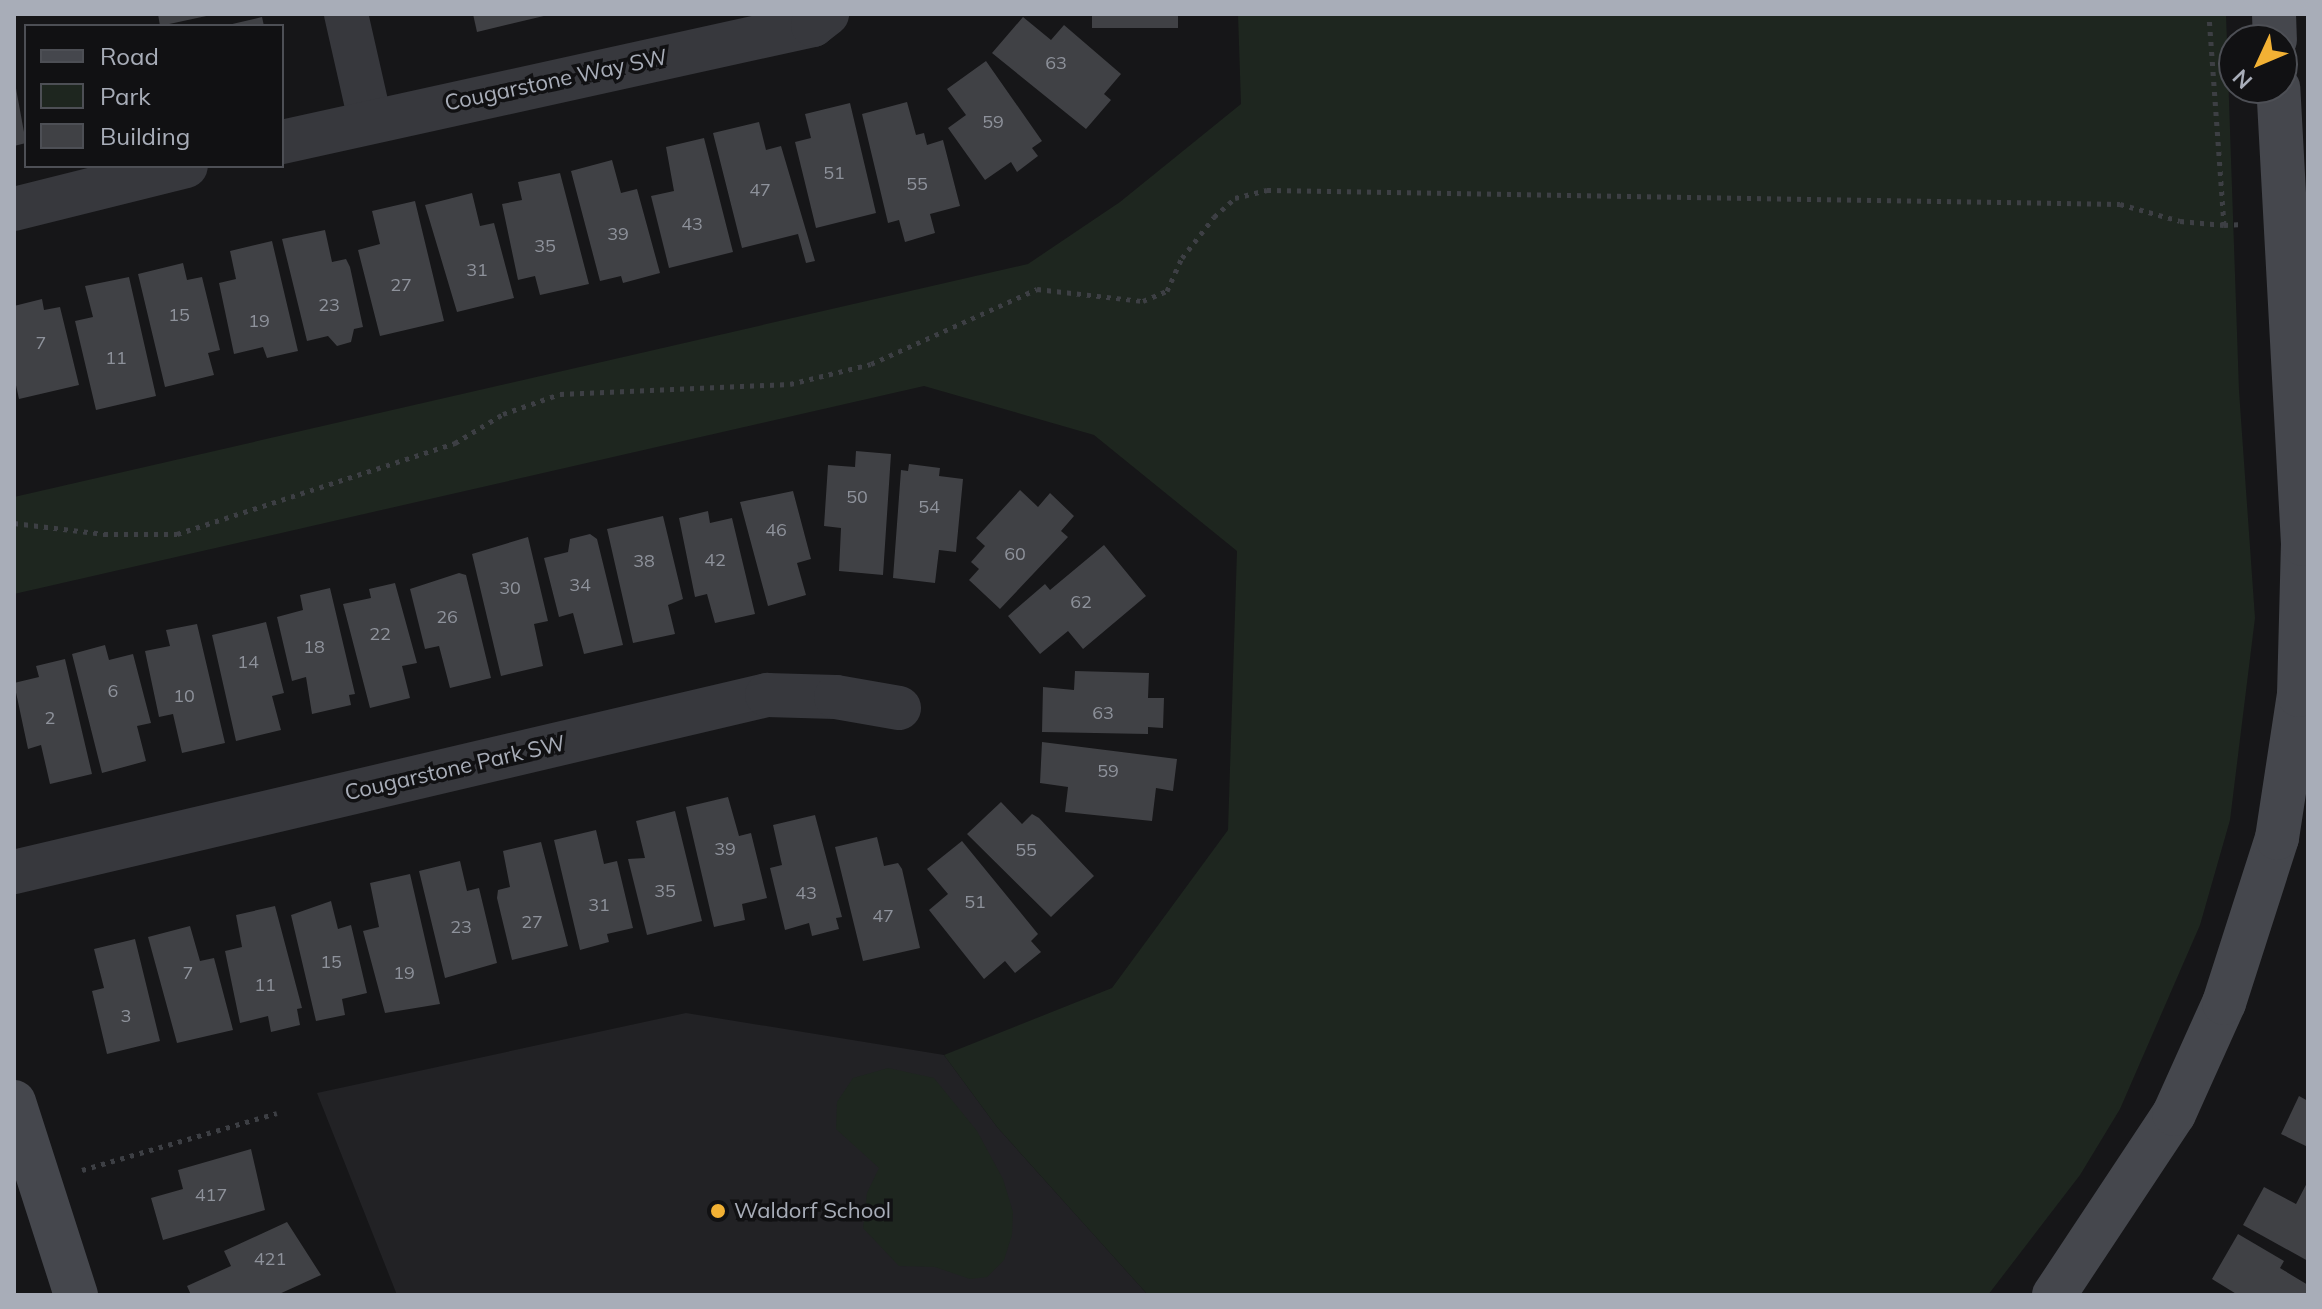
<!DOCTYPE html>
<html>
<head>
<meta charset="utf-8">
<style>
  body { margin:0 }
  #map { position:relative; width:2322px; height:1309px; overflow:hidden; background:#161618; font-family:Mulish,sans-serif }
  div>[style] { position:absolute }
  .built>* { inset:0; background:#222225 }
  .green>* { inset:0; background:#1e261f }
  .building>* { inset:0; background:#404145; transform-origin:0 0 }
  .path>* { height:5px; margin-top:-2.5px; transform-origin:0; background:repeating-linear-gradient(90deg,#3d3f44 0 4px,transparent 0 10px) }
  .street>* { height:44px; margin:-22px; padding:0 22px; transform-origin:22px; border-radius:22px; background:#37383d }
  .secondary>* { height:44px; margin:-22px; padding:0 22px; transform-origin:22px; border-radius:22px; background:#45474d }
  .dots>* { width:22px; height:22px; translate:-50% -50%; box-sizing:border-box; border:4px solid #111113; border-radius:50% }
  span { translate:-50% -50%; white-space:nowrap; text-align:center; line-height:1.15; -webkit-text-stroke:7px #111113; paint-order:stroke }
  .number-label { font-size:18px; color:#8e929b }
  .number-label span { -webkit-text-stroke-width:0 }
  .street-label { font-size:22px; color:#a8adb8 }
  .poi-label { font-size:22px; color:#a8adb8 }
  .left { translate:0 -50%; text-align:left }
  .frame { position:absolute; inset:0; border:16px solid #a8adb8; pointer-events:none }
  .legend { position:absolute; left:24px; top:24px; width:260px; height:144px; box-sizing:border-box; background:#111113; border:2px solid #4d4f55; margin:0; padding:10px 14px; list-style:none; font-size:24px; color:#a8adb8 }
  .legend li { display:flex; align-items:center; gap:16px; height:40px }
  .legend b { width:40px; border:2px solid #4d4f55 }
  .north { position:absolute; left:2218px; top:24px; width:80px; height:80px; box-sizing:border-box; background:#111113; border:2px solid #4d4f55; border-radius:50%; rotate:226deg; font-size:22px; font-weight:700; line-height:32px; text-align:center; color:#a8adb8 }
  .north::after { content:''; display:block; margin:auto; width:28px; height:36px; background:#f2b134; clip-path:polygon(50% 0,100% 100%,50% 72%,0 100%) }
</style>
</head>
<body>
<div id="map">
  <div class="built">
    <i style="clip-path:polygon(686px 1013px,944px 1055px,997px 1127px,1148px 1295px,397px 1295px,317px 1093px)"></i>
  </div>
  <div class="green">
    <i style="clip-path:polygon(1238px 14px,2226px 14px,2239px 391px,2255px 618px,2230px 820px,2200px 925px,2120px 1109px,2080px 1175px,1988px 1295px,1148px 1295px,997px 1127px,944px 1055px,1112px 988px,1228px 830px,1237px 551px,1094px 435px,924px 386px,14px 594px,14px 497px,1028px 264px,1120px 202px,1241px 104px)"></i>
    <i style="clip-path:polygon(888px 1068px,934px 1078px,977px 1131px,1003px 1179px,1013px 1212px,1012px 1235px,1004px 1260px,987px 1277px,970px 1279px,935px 1267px,899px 1266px,863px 1228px,867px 1193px,879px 1168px,836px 1129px,837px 1102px,853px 1078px)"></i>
  </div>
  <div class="building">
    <i style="clip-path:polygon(158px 14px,210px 14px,211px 15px,160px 26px)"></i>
    <i style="clip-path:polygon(473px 14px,548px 14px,548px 15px,477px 32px)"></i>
    <i style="left:1092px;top:14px;width:86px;height:14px"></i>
    <i style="clip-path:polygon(262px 17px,264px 26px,228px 26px,228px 25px)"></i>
    <i style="clip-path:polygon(1023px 17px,1051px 40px,1064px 25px,1121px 74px,1104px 94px,1111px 100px,1086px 129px,992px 53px)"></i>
    <i style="clip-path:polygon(986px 61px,1042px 141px,1032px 148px,1038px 156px,1017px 172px,1011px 162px,985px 180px,948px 128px,966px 115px,947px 89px)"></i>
    <i style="clip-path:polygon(15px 83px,26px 143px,14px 146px,14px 83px)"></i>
    <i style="clip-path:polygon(907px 102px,916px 135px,924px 133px,927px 145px,943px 140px,960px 206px,930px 214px,935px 233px,905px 242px,899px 220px,888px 223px,862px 114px)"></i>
    <i style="clip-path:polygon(850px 103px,876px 213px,816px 228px,795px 142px,811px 138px,805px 114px)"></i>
    <i style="clip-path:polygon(759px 122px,766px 150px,781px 146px,815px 261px,806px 263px,798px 234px,742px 248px,713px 133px)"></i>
    <i style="clip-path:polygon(704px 138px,733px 252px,669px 268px,651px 196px,674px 191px,666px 147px)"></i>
    <i style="clip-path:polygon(612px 160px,621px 193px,637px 189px,660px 273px,623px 283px,621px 276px,600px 281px,571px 171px)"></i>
    <i style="clip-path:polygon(560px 173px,589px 284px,540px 295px,535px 276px,518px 280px,502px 204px,522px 200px,518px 182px)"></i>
    <i style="clip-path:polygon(472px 193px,480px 226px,494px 223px,514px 298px,457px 312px,425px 205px)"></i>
    <i style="clip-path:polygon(415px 201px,444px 321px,380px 336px,358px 250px,380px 244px,372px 211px)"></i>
    <i style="clip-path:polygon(325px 230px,332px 262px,346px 259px,350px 267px,363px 327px,354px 329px,351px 342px,337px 346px,328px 336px,307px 341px,282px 239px)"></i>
    <i style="clip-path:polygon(272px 241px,298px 351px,267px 358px,263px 347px,234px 354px,219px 283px,236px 279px,230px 251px)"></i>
    <i style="clip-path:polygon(183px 263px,187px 280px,202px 277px,220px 350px,208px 353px,214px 375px,165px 387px,138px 274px)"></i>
    <i style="clip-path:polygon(129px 277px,156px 396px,96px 410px,75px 321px,93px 317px,85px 286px)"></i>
    <i style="clip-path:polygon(42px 299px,44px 310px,60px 307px,79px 385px,19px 399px,14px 376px,14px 306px)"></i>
    <i style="clip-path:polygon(856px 451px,891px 454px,883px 575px,839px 571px,841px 528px,824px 526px,828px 465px,855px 467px)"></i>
    <i style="clip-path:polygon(909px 464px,940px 468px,939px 476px,963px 479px,956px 552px,939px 550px,935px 583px,893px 578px,901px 470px,908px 471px)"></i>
    <i style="clip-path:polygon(1020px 490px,1038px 507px,1050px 493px,1074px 516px,1061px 531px,1068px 537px,1000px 609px,969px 580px,979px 569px,971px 562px,985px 546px,976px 538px)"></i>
    <i style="clip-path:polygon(793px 491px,811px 559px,797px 563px,806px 595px,768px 606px,740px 502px)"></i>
    <i style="clip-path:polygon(708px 511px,710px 523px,732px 518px,755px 614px,715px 623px,707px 594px,695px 597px,679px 518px)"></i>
    <i style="clip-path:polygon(663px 516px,683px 599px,668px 605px,675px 634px,633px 643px,607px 529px)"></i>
    <i style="clip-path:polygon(590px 534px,597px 539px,623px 645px,584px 654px,573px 613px,559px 617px,544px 558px,568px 552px,570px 539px)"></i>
    <i style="clip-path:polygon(528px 537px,548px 621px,534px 624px,543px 666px,501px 676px,472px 554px)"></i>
    <i style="clip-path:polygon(1104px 545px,1146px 596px,1083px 649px,1068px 631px,1040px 654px,1008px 616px,1045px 584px,1050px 590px)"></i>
    <i style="clip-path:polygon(459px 573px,466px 575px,491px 678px,450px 688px,439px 646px,425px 649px,410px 589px)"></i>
    <i style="clip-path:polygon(395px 583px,417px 663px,402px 666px,410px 698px,370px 708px,343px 604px,371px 598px,369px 589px)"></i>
    <i style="clip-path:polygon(330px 588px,355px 694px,349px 695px,351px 705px,312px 714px,306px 677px,292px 681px,277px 617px,303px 610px,300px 595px)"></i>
    <i style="clip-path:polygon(266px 622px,284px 693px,272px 696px,281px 730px,236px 741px,212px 635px)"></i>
    <i style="clip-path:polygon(197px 624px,225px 743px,182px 753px,173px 714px,159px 717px,145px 651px,170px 646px,166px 630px)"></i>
    <i style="clip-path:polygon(105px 645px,109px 660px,133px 654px,151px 723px,137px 726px,146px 761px,102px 773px,72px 654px)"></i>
    <i style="clip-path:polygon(65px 659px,92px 774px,50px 784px,41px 745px,28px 749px,14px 683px,39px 677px,36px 666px)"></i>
    <i style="clip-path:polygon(1075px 671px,1149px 673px,1148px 698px,1164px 698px,1163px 728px,1148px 727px,1148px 734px,1042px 732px,1043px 687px,1074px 690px)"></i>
    <i style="clip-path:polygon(1042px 742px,1177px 759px,1173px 791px,1156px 788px,1152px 821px,1065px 812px,1068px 787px,1040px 783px)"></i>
    <i style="clip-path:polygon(728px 797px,739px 836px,751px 833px,767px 898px,742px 904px,745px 920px,714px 927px,686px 807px)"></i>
    <i style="clip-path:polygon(1001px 802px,1022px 824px,1032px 814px,1039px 818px,1094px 876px,1051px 917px,967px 834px)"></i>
    <i style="clip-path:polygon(675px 811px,702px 921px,647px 935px,628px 859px,645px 858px,636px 821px)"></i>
    <i style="clip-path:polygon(815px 815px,842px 917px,836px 918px,839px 929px,812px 936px,809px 923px,785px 930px,770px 868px,782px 865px,773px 825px)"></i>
    <i style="clip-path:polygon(596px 830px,604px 864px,617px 861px,633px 928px,607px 934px,609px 942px,580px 950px,554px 840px)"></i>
    <i style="clip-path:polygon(877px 837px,884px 866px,898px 863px,902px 869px,920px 948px,863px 961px,835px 847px)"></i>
    <i style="clip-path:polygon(962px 841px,1038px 934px,1031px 941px,1041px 952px,1015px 973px,1005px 961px,984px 979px,929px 910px,948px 894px,927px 869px)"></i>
    <i style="clip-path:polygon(541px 842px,568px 946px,512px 960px,497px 898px,498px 890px,510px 887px,503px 851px)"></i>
    <i style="clip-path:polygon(460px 861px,467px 891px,479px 888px,497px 963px,445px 978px,419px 871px)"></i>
    <i style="clip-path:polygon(410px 874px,440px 1004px,385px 1013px,363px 931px,379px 927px,370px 883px)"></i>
    <i style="clip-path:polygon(331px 901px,338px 929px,351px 925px,367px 993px,342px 999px,345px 1015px,316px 1021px,291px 915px)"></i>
    <i style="clip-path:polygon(275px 906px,302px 1008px,297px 1009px,300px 1025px,271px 1032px,268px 1016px,240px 1023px,225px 951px,242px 947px,236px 915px)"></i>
    <i style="clip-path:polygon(190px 926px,200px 961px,214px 958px,233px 1030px,177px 1043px,148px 937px)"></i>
    <i style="clip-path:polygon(135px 939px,160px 1041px,107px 1054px,92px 991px,104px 988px,94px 949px)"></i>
    <i style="clip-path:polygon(2299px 1096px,2308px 1101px,2308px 1147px,2281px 1134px)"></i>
    <i style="clip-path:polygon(251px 1149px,265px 1210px,163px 1240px,151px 1198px,183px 1189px,178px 1170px)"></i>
    <i style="clip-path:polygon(2308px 1181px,2308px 1261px,2243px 1225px,2264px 1187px,2296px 1204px)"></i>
    <i style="clip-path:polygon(287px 1222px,321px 1275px,277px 1295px,191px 1295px,187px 1286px,231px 1266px,224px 1251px)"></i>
    <i style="clip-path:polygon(2238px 1234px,2284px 1261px,2280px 1268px,2308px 1285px,2308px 1295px,2238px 1295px,2212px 1279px)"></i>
  </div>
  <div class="path">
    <i style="left:2224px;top:225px;width:19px;rotate:-3deg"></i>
    <i style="left:14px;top:523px;width:91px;rotate:7deg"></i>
    <i style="left:104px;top:534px;width:73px"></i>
    <i style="left:177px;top:534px;width:293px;rotate:-18.1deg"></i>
    <i style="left:455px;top:443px;width:56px;rotate:-31.1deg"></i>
    <i style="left:503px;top:414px;width:60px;rotate:-19.3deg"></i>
    <i style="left:560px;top:394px;width:230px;rotate:-2.5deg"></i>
    <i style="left:790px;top:384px;width:83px;rotate:-13.9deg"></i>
    <i style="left:871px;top:364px;width:182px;rotate:-24.3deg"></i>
    <i style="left:1037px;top:289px;width:107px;rotate:6.5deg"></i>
    <i style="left:1143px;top:301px;width:26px;rotate:-23deg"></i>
    <i style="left:1167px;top:291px;width:36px;rotate:-66deg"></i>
    <i style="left:1182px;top:258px;width:52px;rotate:-52deg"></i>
    <i style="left:1214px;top:217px;width:28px;rotate:-42deg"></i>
    <i style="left:1235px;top:198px;width:33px;rotate:-14deg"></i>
    <i style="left:1267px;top:190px;width:853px;rotate:0.94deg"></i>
    <i style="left:2120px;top:204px;width:62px;rotate:15.8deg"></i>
    <i style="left:2180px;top:221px;width:44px;rotate:5.2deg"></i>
    <i style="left:2224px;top:225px;width:212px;rotate:-94.1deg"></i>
    <i style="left:82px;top:1170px;width:203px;rotate:-16.3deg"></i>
  </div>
  <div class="street">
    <i style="left:346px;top:14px;width:109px;rotate:77.2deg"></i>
    <i style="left:282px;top:142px;width:544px;rotate:-12.43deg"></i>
    <i style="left:813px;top:25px;width:18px;rotate:-38deg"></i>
    <i style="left:14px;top:209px;width:177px;rotate:-14deg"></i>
    <i style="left:14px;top:872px;width:774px;rotate:-13.23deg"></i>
    <i style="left:767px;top:695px;width:69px;rotate:1.7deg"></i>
    <i style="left:836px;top:697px;width:64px;rotate:9.9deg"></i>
  </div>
  <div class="secondary">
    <i style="left:2274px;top:14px;width:26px;rotate:88deg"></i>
    <i style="left:14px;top:1102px;width:203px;rotate:72.2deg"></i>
    <i style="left:2054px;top:1295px;width:217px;rotate:-56.5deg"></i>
    <i style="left:2174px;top:1114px;width:122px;rotate:-65.8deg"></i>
    <i style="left:2224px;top:1003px;width:173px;rotate:-72.2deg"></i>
    <i style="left:2277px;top:838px;width:145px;rotate:-81.3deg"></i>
    <i style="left:2299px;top:695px;width:151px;rotate:-88.5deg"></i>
    <i style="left:2303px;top:544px;width:457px;rotate:-93.1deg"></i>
  </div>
  <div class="dots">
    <i style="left:718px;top:1211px;background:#f2b134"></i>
  </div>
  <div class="number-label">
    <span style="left:1056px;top:63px">63</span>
    <span style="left:993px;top:122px">59</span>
    <span style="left:834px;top:173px">51</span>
    <span style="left:917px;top:184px">55</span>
    <span style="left:760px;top:190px">47</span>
    <span style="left:692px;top:224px">43</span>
    <span style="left:618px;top:234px">39</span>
    <span style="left:545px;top:246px">35</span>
    <span style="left:477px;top:270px">31</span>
    <span style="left:401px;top:285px">27</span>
    <span style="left:329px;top:305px">23</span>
    <span style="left:179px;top:315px">15</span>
    <span style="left:259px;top:321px">19</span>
    <span style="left:41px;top:343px">7</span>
    <span style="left:116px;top:358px">11</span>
    <span style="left:857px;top:497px">50</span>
    <span style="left:929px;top:507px">54</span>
    <span style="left:776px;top:530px">46</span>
    <span style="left:1015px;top:554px">60</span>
    <span style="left:715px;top:560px">42</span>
    <span style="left:644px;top:561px">38</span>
    <span style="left:580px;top:585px">34</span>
    <span style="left:510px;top:588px">30</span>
    <span style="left:1081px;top:602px">62</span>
    <span style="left:447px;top:617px">26</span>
    <span style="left:380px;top:634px">22</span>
    <span style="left:314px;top:647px">18</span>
    <span style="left:248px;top:662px">14</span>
    <span style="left:113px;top:691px">6</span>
    <span style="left:184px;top:696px">10</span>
    <span style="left:1103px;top:713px">63</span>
    <span style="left:50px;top:718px">2</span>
    <span style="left:1108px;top:771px">59</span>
    <span style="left:725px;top:849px">39</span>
    <span style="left:1026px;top:850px">55</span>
    <span style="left:665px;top:891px">35</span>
    <span style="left:806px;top:893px">43</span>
    <span style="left:975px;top:902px">51</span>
    <span style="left:599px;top:905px">31</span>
    <span style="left:883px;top:916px">47</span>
    <span style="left:532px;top:922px">27</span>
    <span style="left:461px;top:927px">23</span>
    <span style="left:331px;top:962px">15</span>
    <span style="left:188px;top:973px">7</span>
    <span style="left:404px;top:973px">19</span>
    <span style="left:265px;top:985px">11</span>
    <span style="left:126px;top:1016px">3</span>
    <span style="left:211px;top:1195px">417</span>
    <span style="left:270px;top:1259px">421</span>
  </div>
  <div class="street-label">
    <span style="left:556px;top:80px;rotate:-12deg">Cougarstone Way SW</span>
    <span style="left:455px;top:768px;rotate:-13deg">Cougarstone Park SW</span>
  </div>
  <div class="poi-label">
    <span class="left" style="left:734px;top:1211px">Waldorf School</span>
  </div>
  <div class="frame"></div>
  <ul class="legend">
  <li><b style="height:10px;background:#45474d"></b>Road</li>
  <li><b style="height:22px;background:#1e261f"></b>Park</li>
  <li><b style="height:22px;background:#404145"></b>Building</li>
  </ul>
  <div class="north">N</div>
</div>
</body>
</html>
